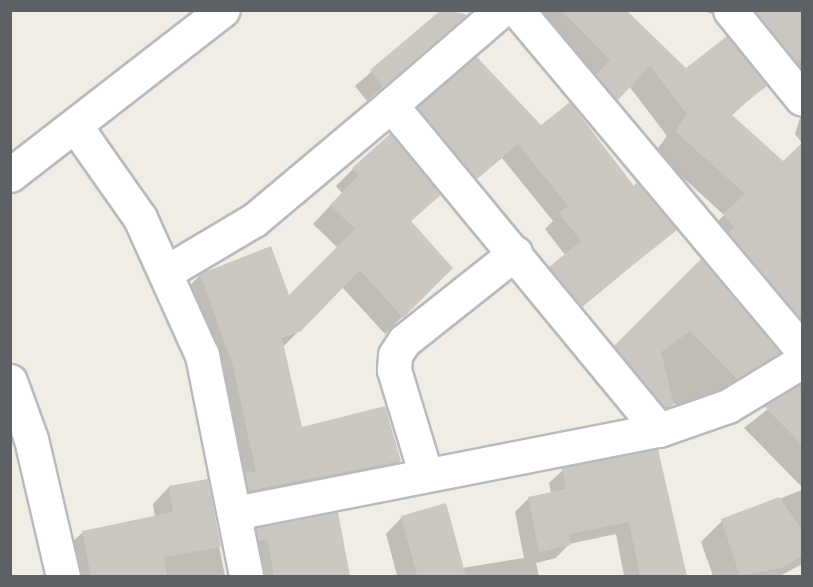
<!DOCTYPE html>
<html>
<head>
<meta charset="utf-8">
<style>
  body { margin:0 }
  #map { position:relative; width:813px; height:587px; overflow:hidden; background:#f0ede5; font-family:Signika,sans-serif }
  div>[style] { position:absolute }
  .shadow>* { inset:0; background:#0003 }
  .building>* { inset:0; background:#cbc8c2 }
  .roads { filter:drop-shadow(2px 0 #b7bbc0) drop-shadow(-2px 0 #b7bbc0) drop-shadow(0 2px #b7bbc0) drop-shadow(0 -2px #b7bbc0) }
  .street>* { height:33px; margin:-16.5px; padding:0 16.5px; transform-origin:16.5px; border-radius:16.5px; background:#fff }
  span { translate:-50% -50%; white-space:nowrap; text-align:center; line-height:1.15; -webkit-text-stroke:4.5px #fff; paint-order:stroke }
  .frame { position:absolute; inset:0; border:12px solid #5d6166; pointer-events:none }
</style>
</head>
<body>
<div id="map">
  <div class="shadow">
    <i style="clip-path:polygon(443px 10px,465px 14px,367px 101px,355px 86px)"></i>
    <i style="clip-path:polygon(502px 10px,624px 10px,686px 70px,765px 85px,731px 116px,783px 163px,802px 145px,802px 487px,744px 428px,798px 385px,800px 368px,703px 236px,724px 215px,655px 152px,667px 136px,629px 86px,596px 120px)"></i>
    <i style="clip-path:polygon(702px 10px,802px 10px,802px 143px,795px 134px,800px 118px,796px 108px,724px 19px)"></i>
    <i style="clip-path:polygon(418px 108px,541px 127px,633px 187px,675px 230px,565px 321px,534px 283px,565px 255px,545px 229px,553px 221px,502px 158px,460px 193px,403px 124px)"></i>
    <i style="clip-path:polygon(353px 169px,421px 212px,410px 222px,451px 268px,385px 334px,342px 287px,283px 347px,300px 428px,400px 461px,382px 479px,231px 508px,183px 293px,200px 275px,271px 248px,289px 297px,338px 248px,313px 224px,342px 193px,336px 186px)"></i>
    <i style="clip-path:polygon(701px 261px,778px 353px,759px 371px,683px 413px,674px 403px,653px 423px,597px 366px)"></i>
    <i style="clip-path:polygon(657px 451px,685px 576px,624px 576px,616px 534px,569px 544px,556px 558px,536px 563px,539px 576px,389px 576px,397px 575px,386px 534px,402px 517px,462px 568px,524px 558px,515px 512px,529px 498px,551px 493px,549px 483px,563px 470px)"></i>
    <i style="clip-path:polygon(206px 481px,225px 576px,71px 576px,66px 548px,83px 532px,155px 517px,153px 504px,169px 487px)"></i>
    <i style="clip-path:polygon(802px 490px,802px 564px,780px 576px,713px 576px,701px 542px,722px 521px)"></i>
    <i style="clip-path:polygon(337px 514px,349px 576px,245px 576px,240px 546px,256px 529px)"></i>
  </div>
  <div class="building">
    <i style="clip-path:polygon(441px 10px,467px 15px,384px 87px,370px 70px)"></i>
    <i style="clip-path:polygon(561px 10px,626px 10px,686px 68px,727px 36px,767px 86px,731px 114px,783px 161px,802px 143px,802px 321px,728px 233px,734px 227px,723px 214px,745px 194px,675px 131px,687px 114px,650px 66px,617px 101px,596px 75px,610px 60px)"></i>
    <i style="clip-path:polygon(802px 10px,802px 58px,796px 62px,756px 12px)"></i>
    <i style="clip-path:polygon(476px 56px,541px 125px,570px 102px,634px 186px,637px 182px,677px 230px,581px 306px,549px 267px,581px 241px,559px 213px,568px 206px,518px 144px,476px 179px,417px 107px)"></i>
    <i style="clip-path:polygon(390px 134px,441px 195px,411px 221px,453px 268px,403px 318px,360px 270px,301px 331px,282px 338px,302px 427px,385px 406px,401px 461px,248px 491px,245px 473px,256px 472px,233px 366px,200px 274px,271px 246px,289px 295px,355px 229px,330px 205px,359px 175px,352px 168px)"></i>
    <i style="clip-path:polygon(701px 259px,780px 353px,737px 379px,690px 331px,661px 352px,674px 405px,665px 408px,614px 346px)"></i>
    <i style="clip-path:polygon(802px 383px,802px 445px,764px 406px)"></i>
    <i style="clip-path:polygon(658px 449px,687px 576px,640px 576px,629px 522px,569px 534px,571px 545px,539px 552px,528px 497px,566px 489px,562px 468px)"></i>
    <i style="clip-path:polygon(208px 479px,221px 547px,164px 557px,167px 576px,91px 576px,82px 531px,173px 512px,169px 486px)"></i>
    <i style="clip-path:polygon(779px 497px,802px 530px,802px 556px,784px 567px,740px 576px,721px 519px)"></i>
    <i style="clip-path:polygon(446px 503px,466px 576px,417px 576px,401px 516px)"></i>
    <i style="clip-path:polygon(338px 512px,350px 576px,274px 576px,267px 539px,258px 541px,256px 528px)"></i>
  </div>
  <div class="roads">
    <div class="street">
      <i style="left:517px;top:10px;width:444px;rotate:50deg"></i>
      <i style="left:730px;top:10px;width:114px;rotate:51deg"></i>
      <i style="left:391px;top:105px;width:145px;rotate:-40.8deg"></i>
      <i style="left:76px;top:127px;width:111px;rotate:54.9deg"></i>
      <i style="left:140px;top:218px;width:150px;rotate:65.7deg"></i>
      <i style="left:202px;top:355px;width:225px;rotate:78.7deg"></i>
      <i style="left:10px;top:175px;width:269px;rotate:-37.8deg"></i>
      <i style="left:168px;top:271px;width:100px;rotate:-30.7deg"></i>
      <i style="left:254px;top:220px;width:179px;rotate:-40deg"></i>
      <i style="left:391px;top:105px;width:421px;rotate:50.5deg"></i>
      <i style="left:659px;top:430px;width:73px;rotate:-19.2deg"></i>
      <i style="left:728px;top:406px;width:87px;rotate:-31.3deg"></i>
      <i style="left:10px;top:381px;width:62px;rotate:70.1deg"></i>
      <i style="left:31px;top:439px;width:141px;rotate:76.9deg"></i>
      <i style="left:425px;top:472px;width:107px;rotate:-106.9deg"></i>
      <i style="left:394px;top:370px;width:15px;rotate:-86deg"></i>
      <i style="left:395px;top:355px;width:17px;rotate:-57deg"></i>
      <i style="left:404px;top:341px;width:142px;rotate:-38.4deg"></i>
      <i style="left:235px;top:513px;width:432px;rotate:-11.1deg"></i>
    </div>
  </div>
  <div class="frame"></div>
</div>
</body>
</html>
